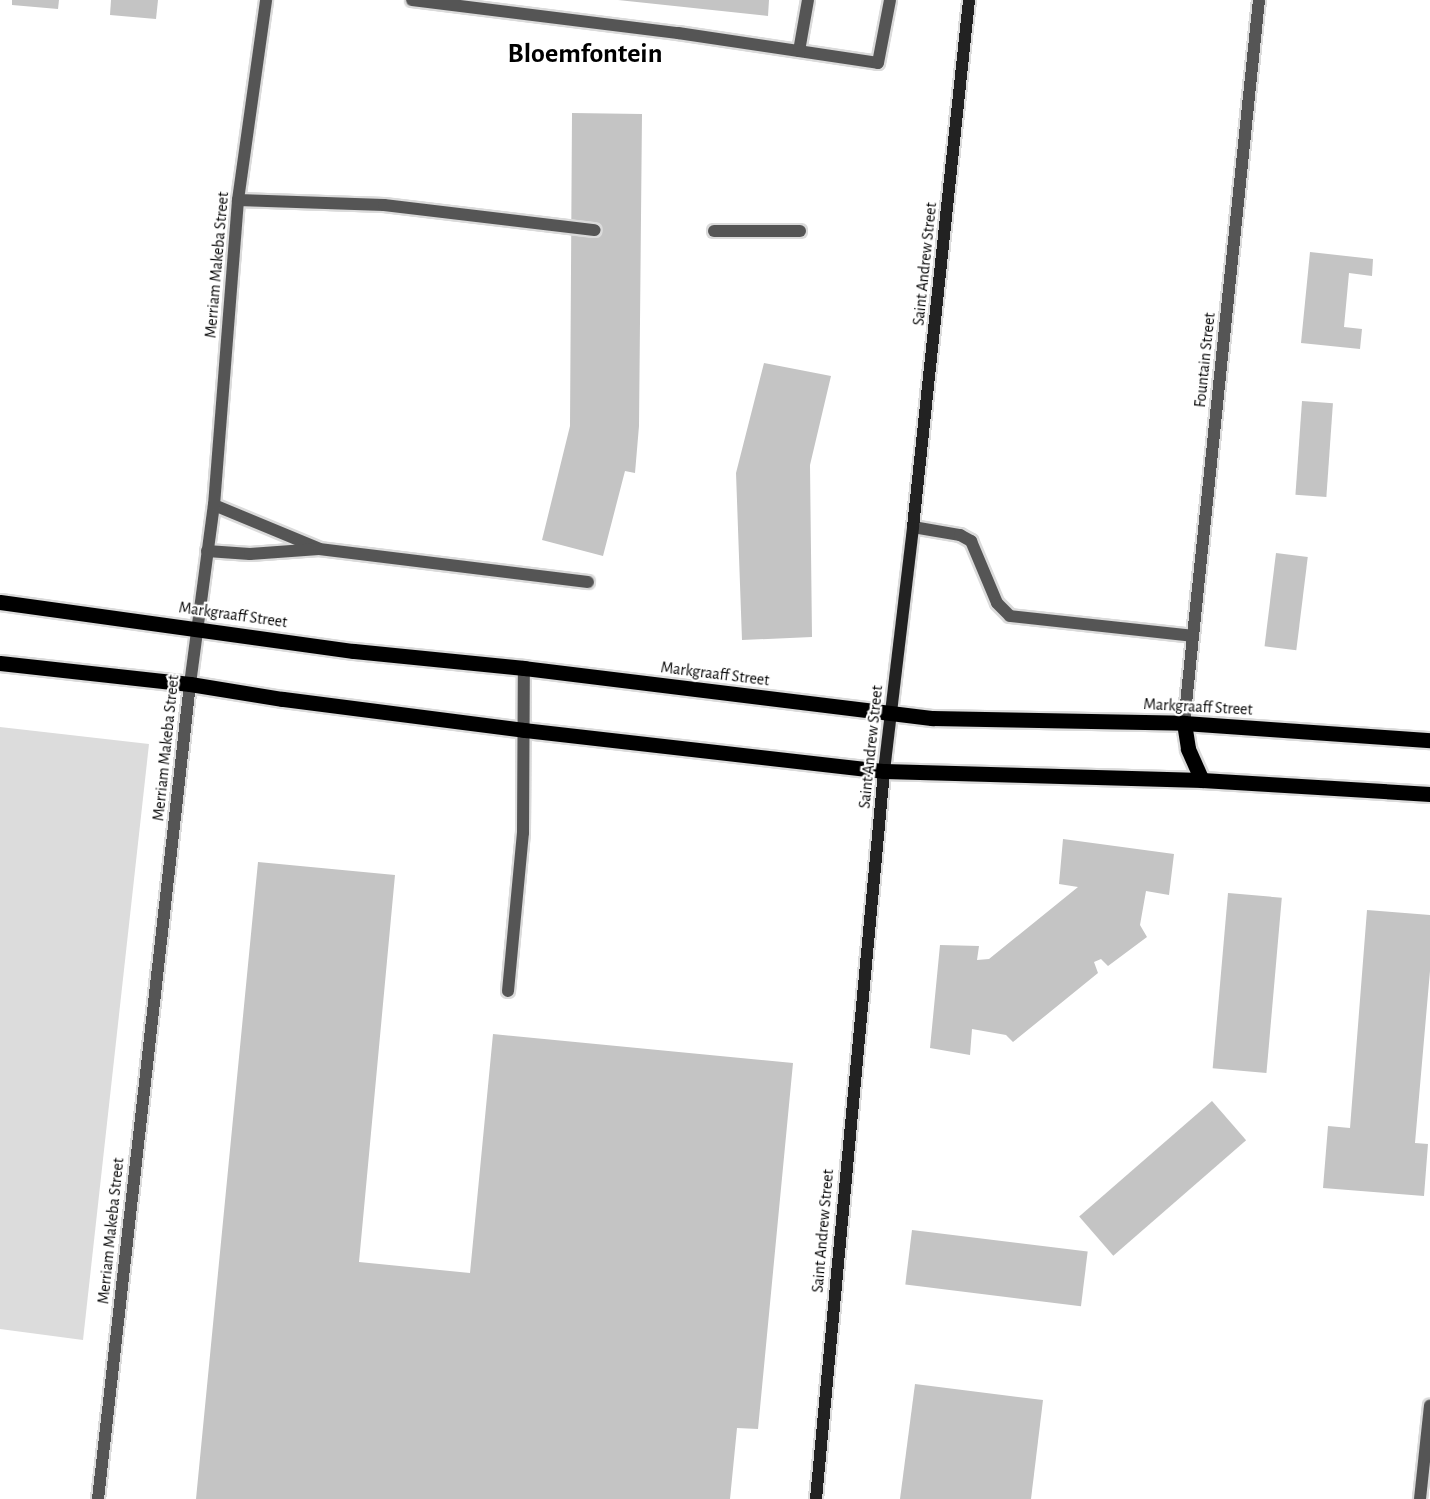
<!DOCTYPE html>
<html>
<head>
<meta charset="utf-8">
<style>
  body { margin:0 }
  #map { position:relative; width:1430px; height:1499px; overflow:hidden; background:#fff; font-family:"Alegreya Sans",sans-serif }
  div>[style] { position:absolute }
  .green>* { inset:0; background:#dcdcdc }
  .building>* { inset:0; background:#c4c4c4; transform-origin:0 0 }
  .roads { filter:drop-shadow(2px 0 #dbdbdb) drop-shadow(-2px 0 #dbdbdb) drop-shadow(0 2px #dbdbdb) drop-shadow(0 -2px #dbdbdb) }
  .lane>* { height:12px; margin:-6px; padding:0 6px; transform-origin:6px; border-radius:6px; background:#555 }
  .street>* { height:12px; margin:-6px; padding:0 6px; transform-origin:6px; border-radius:6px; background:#555 }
  .secondary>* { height:12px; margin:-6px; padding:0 6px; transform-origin:6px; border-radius:6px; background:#222 }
  .primary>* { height:15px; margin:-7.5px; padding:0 7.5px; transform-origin:7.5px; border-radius:7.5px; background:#000 }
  span { translate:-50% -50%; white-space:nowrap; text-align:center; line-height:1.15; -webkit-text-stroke:4.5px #fff; paint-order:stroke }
  .street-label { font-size:16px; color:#000 }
  .town-label { font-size:28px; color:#000; font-weight:700 }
</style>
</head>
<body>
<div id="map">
  <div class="green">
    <i style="clip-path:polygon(0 727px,149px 744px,83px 1340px,0 1329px)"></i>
  </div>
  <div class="building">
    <i style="clip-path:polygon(12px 0,59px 0,58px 9px,12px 5px)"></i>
    <i style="clip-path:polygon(111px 0,158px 0,156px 19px,110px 15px)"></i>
    <i style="clip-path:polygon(618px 0,769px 0,768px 16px)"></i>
    <i style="clip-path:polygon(572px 113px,642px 114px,639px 426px,635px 473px,625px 471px,603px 556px,542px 540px,570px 426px)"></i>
    <i style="clip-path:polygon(1310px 252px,1373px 259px,1372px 276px,1349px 273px,1344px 327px,1362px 329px,1360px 349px,1301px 343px)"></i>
    <i style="clip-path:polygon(764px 363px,831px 376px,810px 465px,812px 637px,742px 640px,736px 473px)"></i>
    <i style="left:1302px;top:401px;width:31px;height:94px;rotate:4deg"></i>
    <i style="left:1276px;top:553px;width:32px;height:94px;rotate:7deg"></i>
    <i style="clip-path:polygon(1063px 839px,1174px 854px,1169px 895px,1146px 891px,1140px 925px,1147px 937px,1108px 966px,1101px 959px,1094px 962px,1098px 973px,1013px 1042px,1006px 1035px,972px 1029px,970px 1055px,930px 1048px,940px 945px,979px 946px,977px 960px,989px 959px,1078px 887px,1059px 884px)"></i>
    <i style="clip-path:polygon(258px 862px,395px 875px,359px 1262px,470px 1273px,493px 1034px,793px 1063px,758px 1429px,737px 1428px,730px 1499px,196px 1499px)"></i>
    <i style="left:1228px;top:893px;width:54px;height:176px;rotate:5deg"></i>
    <i style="clip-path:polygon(1367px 910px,1430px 915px,1430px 971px,1415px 1143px,1428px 1144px,1424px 1196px,1323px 1188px,1328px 1126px,1350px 1128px)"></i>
    <i style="left:1212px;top:1101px;width:52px;height:176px;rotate:49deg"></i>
    <i style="left:912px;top:1230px;width:177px;height:55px;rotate:7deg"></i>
    <i style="clip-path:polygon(915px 1384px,1043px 1400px,1031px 1499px,900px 1499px)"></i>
  </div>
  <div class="roads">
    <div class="lane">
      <i style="left:412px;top:0;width:268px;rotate:7.1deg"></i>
      <i style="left:678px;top:33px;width:202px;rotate:8.5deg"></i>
      <i style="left:878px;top:63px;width:64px;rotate:-79.2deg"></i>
      <i style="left:799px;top:51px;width:52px;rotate:-80deg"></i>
      <i style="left:238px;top:200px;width:146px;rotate:2deg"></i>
      <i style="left:384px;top:205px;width:212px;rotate:6.8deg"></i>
      <i style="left:714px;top:231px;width:86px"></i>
      <i style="left:214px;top:505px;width:113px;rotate:22.5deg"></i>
      <i style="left:913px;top:527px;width:48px;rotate:9.7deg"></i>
      <i style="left:960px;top:535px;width:13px;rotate:29deg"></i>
      <i style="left:971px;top:541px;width:67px;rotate:67.2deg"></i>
      <i style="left:997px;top:603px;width:18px;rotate:45deg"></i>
      <i style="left:1010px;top:616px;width:184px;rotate:6.2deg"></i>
      <i style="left:207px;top:551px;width:43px;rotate:4deg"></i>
      <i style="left:250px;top:554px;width:69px;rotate:-4.1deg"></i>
      <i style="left:319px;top:549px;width:271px;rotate:7deg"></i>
      <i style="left:508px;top:991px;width:159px;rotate:-84.6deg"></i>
      <i style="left:523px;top:833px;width:165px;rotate:-89.7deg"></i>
    </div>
    <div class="street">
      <i style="left:1184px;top:723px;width:727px;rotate:-84.08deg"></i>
      <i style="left:98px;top:1499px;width:820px;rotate:-83.56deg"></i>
      <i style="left:190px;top:684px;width:181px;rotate:-82.4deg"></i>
      <i style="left:214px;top:505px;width:306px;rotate:-85.5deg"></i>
      <i style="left:238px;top:200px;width:202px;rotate:-82deg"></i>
      <i style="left:1420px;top:1499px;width:94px;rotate:-83.9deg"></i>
    </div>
    <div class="secondary">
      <i style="left:816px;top:1499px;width:731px;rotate:-84.66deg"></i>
      <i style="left:884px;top:771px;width:246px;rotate:-83.2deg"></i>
      <i style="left:913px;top:527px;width:530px;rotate:-83.93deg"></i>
    </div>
    <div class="primary">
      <i style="left:0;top:602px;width:357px;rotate:7.9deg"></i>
      <i style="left:354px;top:651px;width:171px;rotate:5.7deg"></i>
      <i style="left:524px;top:668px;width:411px;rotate:7deg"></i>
      <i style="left:932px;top:718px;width:252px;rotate:1.1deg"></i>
      <i style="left:1184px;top:723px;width:247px;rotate:4deg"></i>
      <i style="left:0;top:663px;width:191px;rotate:6.3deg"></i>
      <i style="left:190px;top:684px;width:94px;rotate:9.2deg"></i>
      <i style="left:283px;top:699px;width:243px;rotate:7.3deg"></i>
      <i style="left:524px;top:730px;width:362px;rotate:6.5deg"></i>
      <i style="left:884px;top:771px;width:318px;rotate:1.6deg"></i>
      <i style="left:1202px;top:780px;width:228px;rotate:3.5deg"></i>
      <i style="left:1184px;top:723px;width:26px;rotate:81deg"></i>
      <i style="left:1188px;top:749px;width:34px;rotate:66deg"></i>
    </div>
  </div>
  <div class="street-label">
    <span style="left:925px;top:264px;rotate:-84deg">Saint Andrew Street</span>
    <span style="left:217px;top:265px;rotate:-85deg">Merriam Makeba Street</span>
    <span style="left:1205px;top:360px;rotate:-84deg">Fountain Street</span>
    <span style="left:233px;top:615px;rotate:8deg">Markgraaff Street</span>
    <span style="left:715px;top:674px;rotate:7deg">Markgraaff Street</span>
    <span style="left:1198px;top:707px;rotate:3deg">Markgraaff Street</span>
    <span style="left:871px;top:747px;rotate:-84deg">Saint Andrew Street</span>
    <span style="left:166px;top:748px;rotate:-84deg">Merriam Makeba Street</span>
    <span style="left:111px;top:1231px;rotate:-84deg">Merriam Makeba Street</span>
    <span style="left:823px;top:1231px;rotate:-85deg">Saint Andrew Street</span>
  </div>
  <div class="town-label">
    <span style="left:585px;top:54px">Bloemfontein</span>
  </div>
</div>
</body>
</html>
